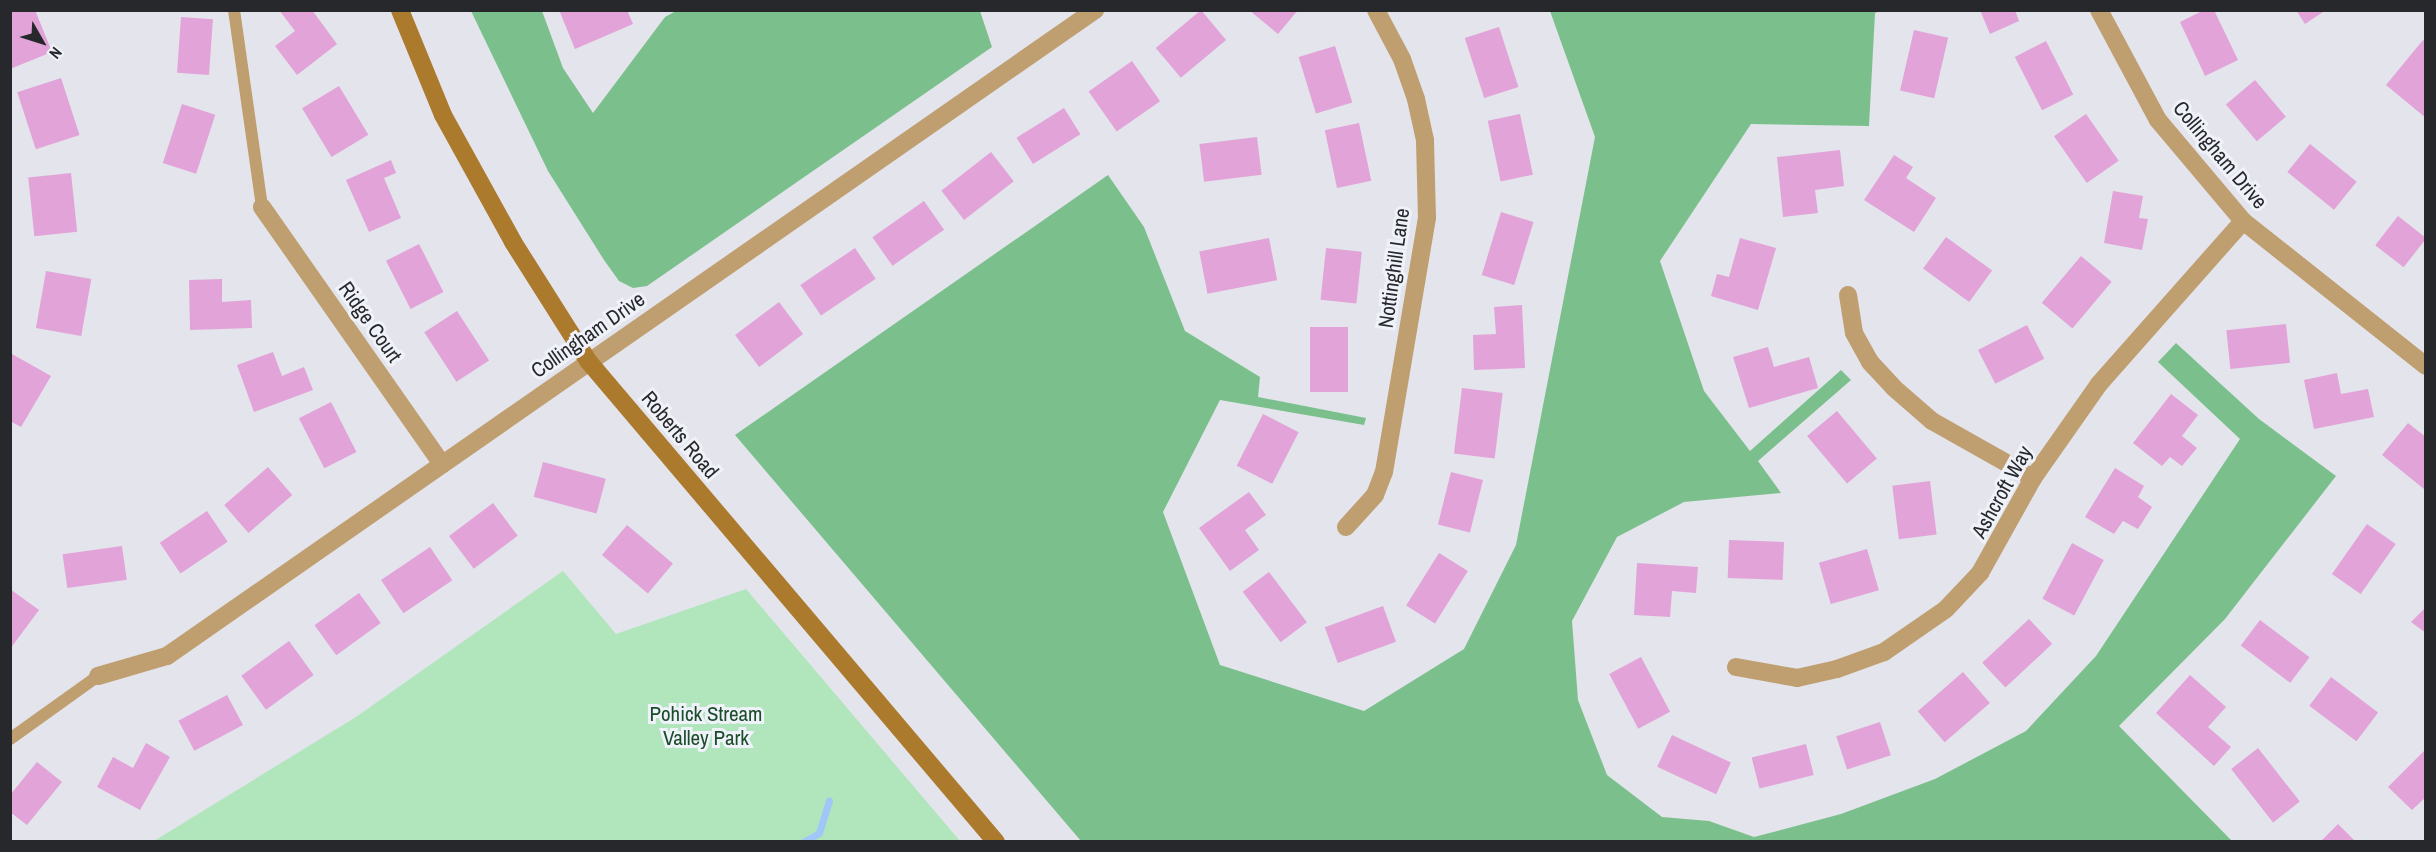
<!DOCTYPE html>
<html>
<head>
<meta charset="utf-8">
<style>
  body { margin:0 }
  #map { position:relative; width:2436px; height:852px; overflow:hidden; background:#e3e4ec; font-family:"Archivo Narrow",sans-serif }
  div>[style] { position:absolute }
  .green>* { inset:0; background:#b1e5bc }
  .forest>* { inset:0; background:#7bc08c }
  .stream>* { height:7px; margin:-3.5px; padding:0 3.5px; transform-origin:3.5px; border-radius:3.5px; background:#9fc7f8 }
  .building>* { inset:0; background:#e2a3d9; transform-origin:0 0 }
  .lane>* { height:12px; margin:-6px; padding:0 6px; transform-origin:6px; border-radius:6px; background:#bf9e70 }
  .street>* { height:18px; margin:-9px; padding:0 9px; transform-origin:9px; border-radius:9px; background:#bf9e70 }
  .secondary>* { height:18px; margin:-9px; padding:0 9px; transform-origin:9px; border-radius:9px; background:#ab7a2d }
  span { translate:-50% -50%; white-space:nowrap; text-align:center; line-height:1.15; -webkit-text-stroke:6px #f0f2fa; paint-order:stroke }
  .street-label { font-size:21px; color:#27282b }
  .park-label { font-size:21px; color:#1a4c2a }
  .frame { position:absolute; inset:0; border:12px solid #27282b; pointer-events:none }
  .north { position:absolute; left:12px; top:12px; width:60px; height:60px; -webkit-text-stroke:4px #f0f2fa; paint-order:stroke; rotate:129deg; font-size:16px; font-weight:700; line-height:24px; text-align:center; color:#27282b }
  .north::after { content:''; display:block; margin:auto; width:21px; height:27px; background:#27282b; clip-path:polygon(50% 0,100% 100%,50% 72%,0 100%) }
</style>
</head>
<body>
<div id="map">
  <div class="green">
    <i style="clip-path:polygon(563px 571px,616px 634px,746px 589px,960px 841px,154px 841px,356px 717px)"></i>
  </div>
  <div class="forest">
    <i style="clip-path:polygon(471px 11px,542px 11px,563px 68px,593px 113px,665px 17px,676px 11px,980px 11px,992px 47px,647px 286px,633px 288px,619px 281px,604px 260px,548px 171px)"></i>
    <i style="clip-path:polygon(1880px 11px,1875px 13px,1869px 126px,1751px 124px,1660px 261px,1704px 391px,1750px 451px,1841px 370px,1851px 380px,1758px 461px,1781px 493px,1684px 502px,1617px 537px,1572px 621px,1578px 700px,1607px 775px,1662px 817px,1709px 821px,1754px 837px,1841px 814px,1935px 779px,2026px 731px,2096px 656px,2240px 439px,2158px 362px,2176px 343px,2259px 419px,2336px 476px,2225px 619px,2119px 726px,2232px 841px,1081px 841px,735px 435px,1108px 175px,1144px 227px,1185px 331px,1260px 377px,1258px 397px,1366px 418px,1364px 425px,1220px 400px,1163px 512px,1220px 665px,1364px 711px,1464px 649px,1516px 545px,1595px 137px,1550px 11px)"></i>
  </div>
  <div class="stream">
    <i style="left:803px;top:842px;width:18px;rotate:-29deg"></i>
    <i style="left:819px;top:833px;width:34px;rotate:-73deg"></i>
  </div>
  <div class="building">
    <i style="clip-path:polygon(10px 10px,35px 10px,52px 52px,10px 69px)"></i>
    <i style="clip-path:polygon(279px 10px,312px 10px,337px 44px,297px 75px,275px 46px,295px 31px)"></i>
    <i style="clip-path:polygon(559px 10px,627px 10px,633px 24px,575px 49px)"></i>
    <i style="left:1201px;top:10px;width:39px;height:59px;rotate:50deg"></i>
    <i style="clip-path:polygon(1249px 10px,1298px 10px,1278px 34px)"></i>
    <i style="clip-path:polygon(1980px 10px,2015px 10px,2019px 21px,1990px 34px)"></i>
    <i style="clip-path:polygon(2204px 10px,2214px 10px,2238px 60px,2205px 76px,2180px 22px)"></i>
    <i style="clip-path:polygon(2296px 10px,2326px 10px,2305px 24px)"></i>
    <i style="left:181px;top:17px;width:32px;height:56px;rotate:4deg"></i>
    <i style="left:1499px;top:27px;width:63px;height:36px;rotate:72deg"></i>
    <i style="left:1914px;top:30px;width:35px;height:62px;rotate:13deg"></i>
    <i style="clip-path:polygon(2423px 40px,2426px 42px,2426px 118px,2386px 85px)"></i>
    <i style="left:2046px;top:41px;width:60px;height:35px;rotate:63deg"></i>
    <i style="left:1335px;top:46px;width:59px;height:38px;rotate:73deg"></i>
    <i style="left:1132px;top:61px;width:49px;height:53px;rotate:55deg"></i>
    <i style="left:61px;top:78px;width:60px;height:46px;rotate:72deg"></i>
    <i style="left:2255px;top:80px;width:48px;height:38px;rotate:50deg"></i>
    <i style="left:339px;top:86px;width:57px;height:43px;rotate:59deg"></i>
    <i style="left:182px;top:104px;width:35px;height:62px;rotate:18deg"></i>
    <i style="left:1064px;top:108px;width:31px;height:56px;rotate:58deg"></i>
    <i style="left:1520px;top:114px;width:62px;height:33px;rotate:78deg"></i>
    <i style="left:2086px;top:114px;width:57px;height:39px;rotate:55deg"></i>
    <i style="left:1359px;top:123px;width:59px;height:35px;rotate:78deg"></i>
    <i style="left:1257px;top:137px;width:38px;height:58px;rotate:83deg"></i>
    <i style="left:2310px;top:144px;width:60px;height:36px;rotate:39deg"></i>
    <i style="clip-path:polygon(1840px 150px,1844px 186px,1815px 190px,1818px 213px,1783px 217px,1777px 157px)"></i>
    <i style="left:991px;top:152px;width:37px;height:63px;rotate:52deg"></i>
    <i style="clip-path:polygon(1894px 155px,1913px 167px,1906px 178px,1936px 198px,1914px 232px,1864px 200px)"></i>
    <i style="clip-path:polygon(391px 160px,396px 173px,384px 178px,401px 218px,369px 232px,346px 180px)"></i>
    <i style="left:71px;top:173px;width:59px;height:43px;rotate:84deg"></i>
    <i style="clip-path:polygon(2113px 191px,2143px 196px,2139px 218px,2148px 219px,2142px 250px,2104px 243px)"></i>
    <i style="left:924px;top:201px;width:35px;height:63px;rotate:55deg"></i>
    <i style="left:1501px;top:212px;width:34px;height:66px;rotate:17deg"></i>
    <i style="left:2398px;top:216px;width:36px;height:37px;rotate:38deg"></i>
    <i style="left:1946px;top:237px;width:57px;height:39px;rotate:36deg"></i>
    <i style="left:1269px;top:238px;width:43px;height:71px;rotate:79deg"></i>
    <i style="clip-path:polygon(1740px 238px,1776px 248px,1758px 310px,1711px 296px,1717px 274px,1729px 277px)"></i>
    <i style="left:419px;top:244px;width:54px;height:37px;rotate:63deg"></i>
    <i style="left:855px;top:248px;width:37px;height:66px;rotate:56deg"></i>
    <i style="left:1326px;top:248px;width:36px;height:52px;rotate:6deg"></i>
    <i style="left:2081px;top:256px;width:40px;height:61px;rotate:40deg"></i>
    <i style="left:46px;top:271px;width:46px;height:58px;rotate:10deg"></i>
    <i style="clip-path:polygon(222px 279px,222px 302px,251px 300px,252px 328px,190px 330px,189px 280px)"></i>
    <i style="left:779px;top:302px;width:40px;height:55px;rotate:53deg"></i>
    <i style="clip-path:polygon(1522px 305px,1525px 368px,1474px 370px,1473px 335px,1496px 334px,1494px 307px)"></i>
    <i style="left:457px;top:311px;width:59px;height:39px;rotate:57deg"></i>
    <i style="left:2286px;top:324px;width:39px;height:60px;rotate:84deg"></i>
    <i style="left:2027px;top:325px;width:38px;height:55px;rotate:63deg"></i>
    <i style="left:1310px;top:327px;width:38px;height:65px"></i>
    <i style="clip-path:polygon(1768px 347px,1774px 367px,1809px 357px,1818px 388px,1749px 408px,1733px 357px)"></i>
    <i style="clip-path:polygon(273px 352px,282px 376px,304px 367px,313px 390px,254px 412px,237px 365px)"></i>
    <i style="clip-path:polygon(12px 354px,51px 376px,21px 427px,10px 421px)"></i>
    <i style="clip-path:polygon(2337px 373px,2341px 394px,2368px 389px,2374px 417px,2314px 429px,2304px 380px)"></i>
    <i style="left:1462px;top:388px;width:41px;height:66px;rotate:7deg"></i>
    <i style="clip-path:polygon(2171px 394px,2198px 415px,2182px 436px,2197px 448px,2182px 466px,2170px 457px,2162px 466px,2133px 443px)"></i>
    <i style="left:331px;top:402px;width:56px;height:36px;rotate:63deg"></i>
    <i style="left:1837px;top:411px;width:62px;height:39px;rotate:50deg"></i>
    <i style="left:1263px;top:414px;width:40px;height:58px;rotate:27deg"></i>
    <i style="clip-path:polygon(2408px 423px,2426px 437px,2424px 489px,2382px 455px)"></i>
    <i style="left:543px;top:462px;width:65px;height:36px;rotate:15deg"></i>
    <i style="left:268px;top:467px;width:37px;height:58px;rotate:49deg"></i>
    <i style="clip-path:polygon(2115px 468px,2144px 486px,2138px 497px,2152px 507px,2138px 529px,2123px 521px,2114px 534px,2085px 517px)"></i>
    <i style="left:1451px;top:472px;width:33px;height:54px;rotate:14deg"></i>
    <i style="left:1930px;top:481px;width:54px;height:38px;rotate:83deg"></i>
    <i style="clip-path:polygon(1249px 492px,1266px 515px,1245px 530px,1259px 550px,1230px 571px,1199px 528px)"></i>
    <i style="left:493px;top:503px;width:41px;height:55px;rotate:53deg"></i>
    <i style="left:207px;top:511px;width:37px;height:57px;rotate:56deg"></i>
    <i style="left:2367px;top:524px;width:35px;height:61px;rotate:35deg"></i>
    <i style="left:627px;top:525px;width:60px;height:39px;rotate:40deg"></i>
    <i style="left:1729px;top:540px;width:55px;height:38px;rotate:2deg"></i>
    <i style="left:2072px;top:543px;width:36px;height:63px;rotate:28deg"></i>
    <i style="left:122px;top:546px;width:34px;height:60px;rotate:82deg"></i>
    <i style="left:430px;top:547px;width:40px;height:59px;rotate:56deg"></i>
    <i style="left:1867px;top:549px;width:43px;height:50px;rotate:74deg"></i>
    <i style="left:1439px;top:553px;width:34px;height:62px;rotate:32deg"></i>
    <i style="clip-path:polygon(1637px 563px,1698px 567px,1696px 593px,1672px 591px,1670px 617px,1634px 615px)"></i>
    <i style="left:1269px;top:572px;width:63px;height:33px;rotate:53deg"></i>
    <i style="clip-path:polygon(10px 589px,39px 610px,10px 649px)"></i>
    <i style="left:359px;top:593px;width:37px;height:55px;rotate:54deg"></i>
    <i style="left:1383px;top:606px;width:38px;height:62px;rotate:70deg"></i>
    <i style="clip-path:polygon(2426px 607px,2426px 633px,2411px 622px)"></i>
    <i style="left:2029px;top:619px;width:34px;height:64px;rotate:47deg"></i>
    <i style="left:2260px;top:620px;width:62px;height:32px;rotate:37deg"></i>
    <i style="left:289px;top:641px;width:42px;height:59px;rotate:54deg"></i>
    <i style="left:1641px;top:657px;width:62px;height:36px;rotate:62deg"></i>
    <i style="left:1963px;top:672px;width:41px;height:60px;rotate:49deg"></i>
    <i style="clip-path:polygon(2190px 675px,2226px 707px,2208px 727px,2231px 747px,2214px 766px,2156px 713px)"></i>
    <i style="left:2331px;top:677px;width:59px;height:36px;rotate:37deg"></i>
    <i style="left:227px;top:695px;width:34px;height:55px;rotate:62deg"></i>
    <i style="left:1880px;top:722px;width:35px;height:46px;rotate:72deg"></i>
    <i style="left:1672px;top:735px;width:65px;height:35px;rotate:25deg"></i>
    <i style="clip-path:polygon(146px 743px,170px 757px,140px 810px,97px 787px,113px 757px,133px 768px)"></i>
    <i style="left:1806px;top:744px;width:32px;height:56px;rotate:76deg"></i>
    <i style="left:2258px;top:748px;width:68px;height:34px;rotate:52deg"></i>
    <i style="clip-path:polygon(2426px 749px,2426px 797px,2412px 810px,2388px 787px)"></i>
    <i style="clip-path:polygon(37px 762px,62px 782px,27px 825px,10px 812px,10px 795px)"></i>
    <i style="clip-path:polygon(2338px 824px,2356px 842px,2320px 842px)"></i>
  </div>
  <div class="lane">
    <i style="left:234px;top:10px;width:199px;rotate:81.9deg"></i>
    <i style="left:10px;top:739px;width:108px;rotate:-35.6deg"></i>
  </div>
  <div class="street">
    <i style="left:2099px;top:10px;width:125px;rotate:61.8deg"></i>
    <i style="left:2158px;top:120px;width:132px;rotate:49.9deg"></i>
    <i style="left:2243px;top:221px;width:233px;rotate:38.4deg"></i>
    <i style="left:262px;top:207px;width:314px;rotate:55deg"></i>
    <i style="left:1848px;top:295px;width:38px;rotate:81deg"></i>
    <i style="left:1854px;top:333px;width:33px;rotate:61deg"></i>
    <i style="left:1870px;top:362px;width:35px;rotate:47deg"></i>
    <i style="left:1894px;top:388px;width:50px;rotate:41deg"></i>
    <i style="left:1932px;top:421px;width:116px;rotate:29.4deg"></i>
    <i style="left:1346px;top:527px;width:43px;rotate:-47.8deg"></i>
    <i style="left:1375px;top:495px;width:25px;rotate:-69deg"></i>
    <i style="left:1384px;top:472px;width:258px;rotate:-80.4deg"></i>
    <i style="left:1427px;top:218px;width:78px;rotate:-91.5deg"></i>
    <i style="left:1425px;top:140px;width:42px;rotate:-102.4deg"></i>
    <i style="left:1416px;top:99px;width:42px;rotate:-109.3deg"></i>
    <i style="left:1402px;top:59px;width:55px;rotate:-118deg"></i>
    <i style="left:1736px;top:667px;width:62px;rotate:10.2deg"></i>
    <i style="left:1797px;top:678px;width:41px;rotate:-12.7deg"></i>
    <i style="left:1837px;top:669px;width:50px;rotate:-19.9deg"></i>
    <i style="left:1884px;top:652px;width:75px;rotate:-34.7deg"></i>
    <i style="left:1946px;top:609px;width:50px;rotate:-46.6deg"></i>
    <i style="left:1980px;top:573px;width:109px;rotate:-60.8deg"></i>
    <i style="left:2033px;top:478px;width:115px;rotate:-54.9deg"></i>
    <i style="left:2099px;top:384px;width:217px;rotate:-48.5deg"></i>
    <i style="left:98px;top:676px;width:72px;rotate:-16.2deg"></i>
    <i style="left:167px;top:656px;width:1131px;rotate:-34.84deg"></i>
  </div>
  <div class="secondary">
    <i style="left:400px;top:10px;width:113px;rotate:67.7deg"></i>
    <i style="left:443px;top:115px;width:145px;rotate:61.1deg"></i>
    <i style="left:513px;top:242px;width:142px;rotate:57.7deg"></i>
    <i style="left:589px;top:362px;width:629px;rotate:49.7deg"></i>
  </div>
  <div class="street-label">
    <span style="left:2220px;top:155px;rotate:50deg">Collingham Drive</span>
    <span style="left:1394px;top:268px;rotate:-82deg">Nottinghill Lane</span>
    <span style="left:370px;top:322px;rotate:55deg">Ridge Court</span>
    <span style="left:588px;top:335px;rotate:-35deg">Collingham Drive</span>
    <span style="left:680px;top:435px;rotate:50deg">Roberts Road</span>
    <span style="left:2002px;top:492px;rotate:-61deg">Ashcroft Way</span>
  </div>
  <div class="park-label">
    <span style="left:706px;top:726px">Pohick Stream<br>Valley Park</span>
  </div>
  <div class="frame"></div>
  <div class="north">N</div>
</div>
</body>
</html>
